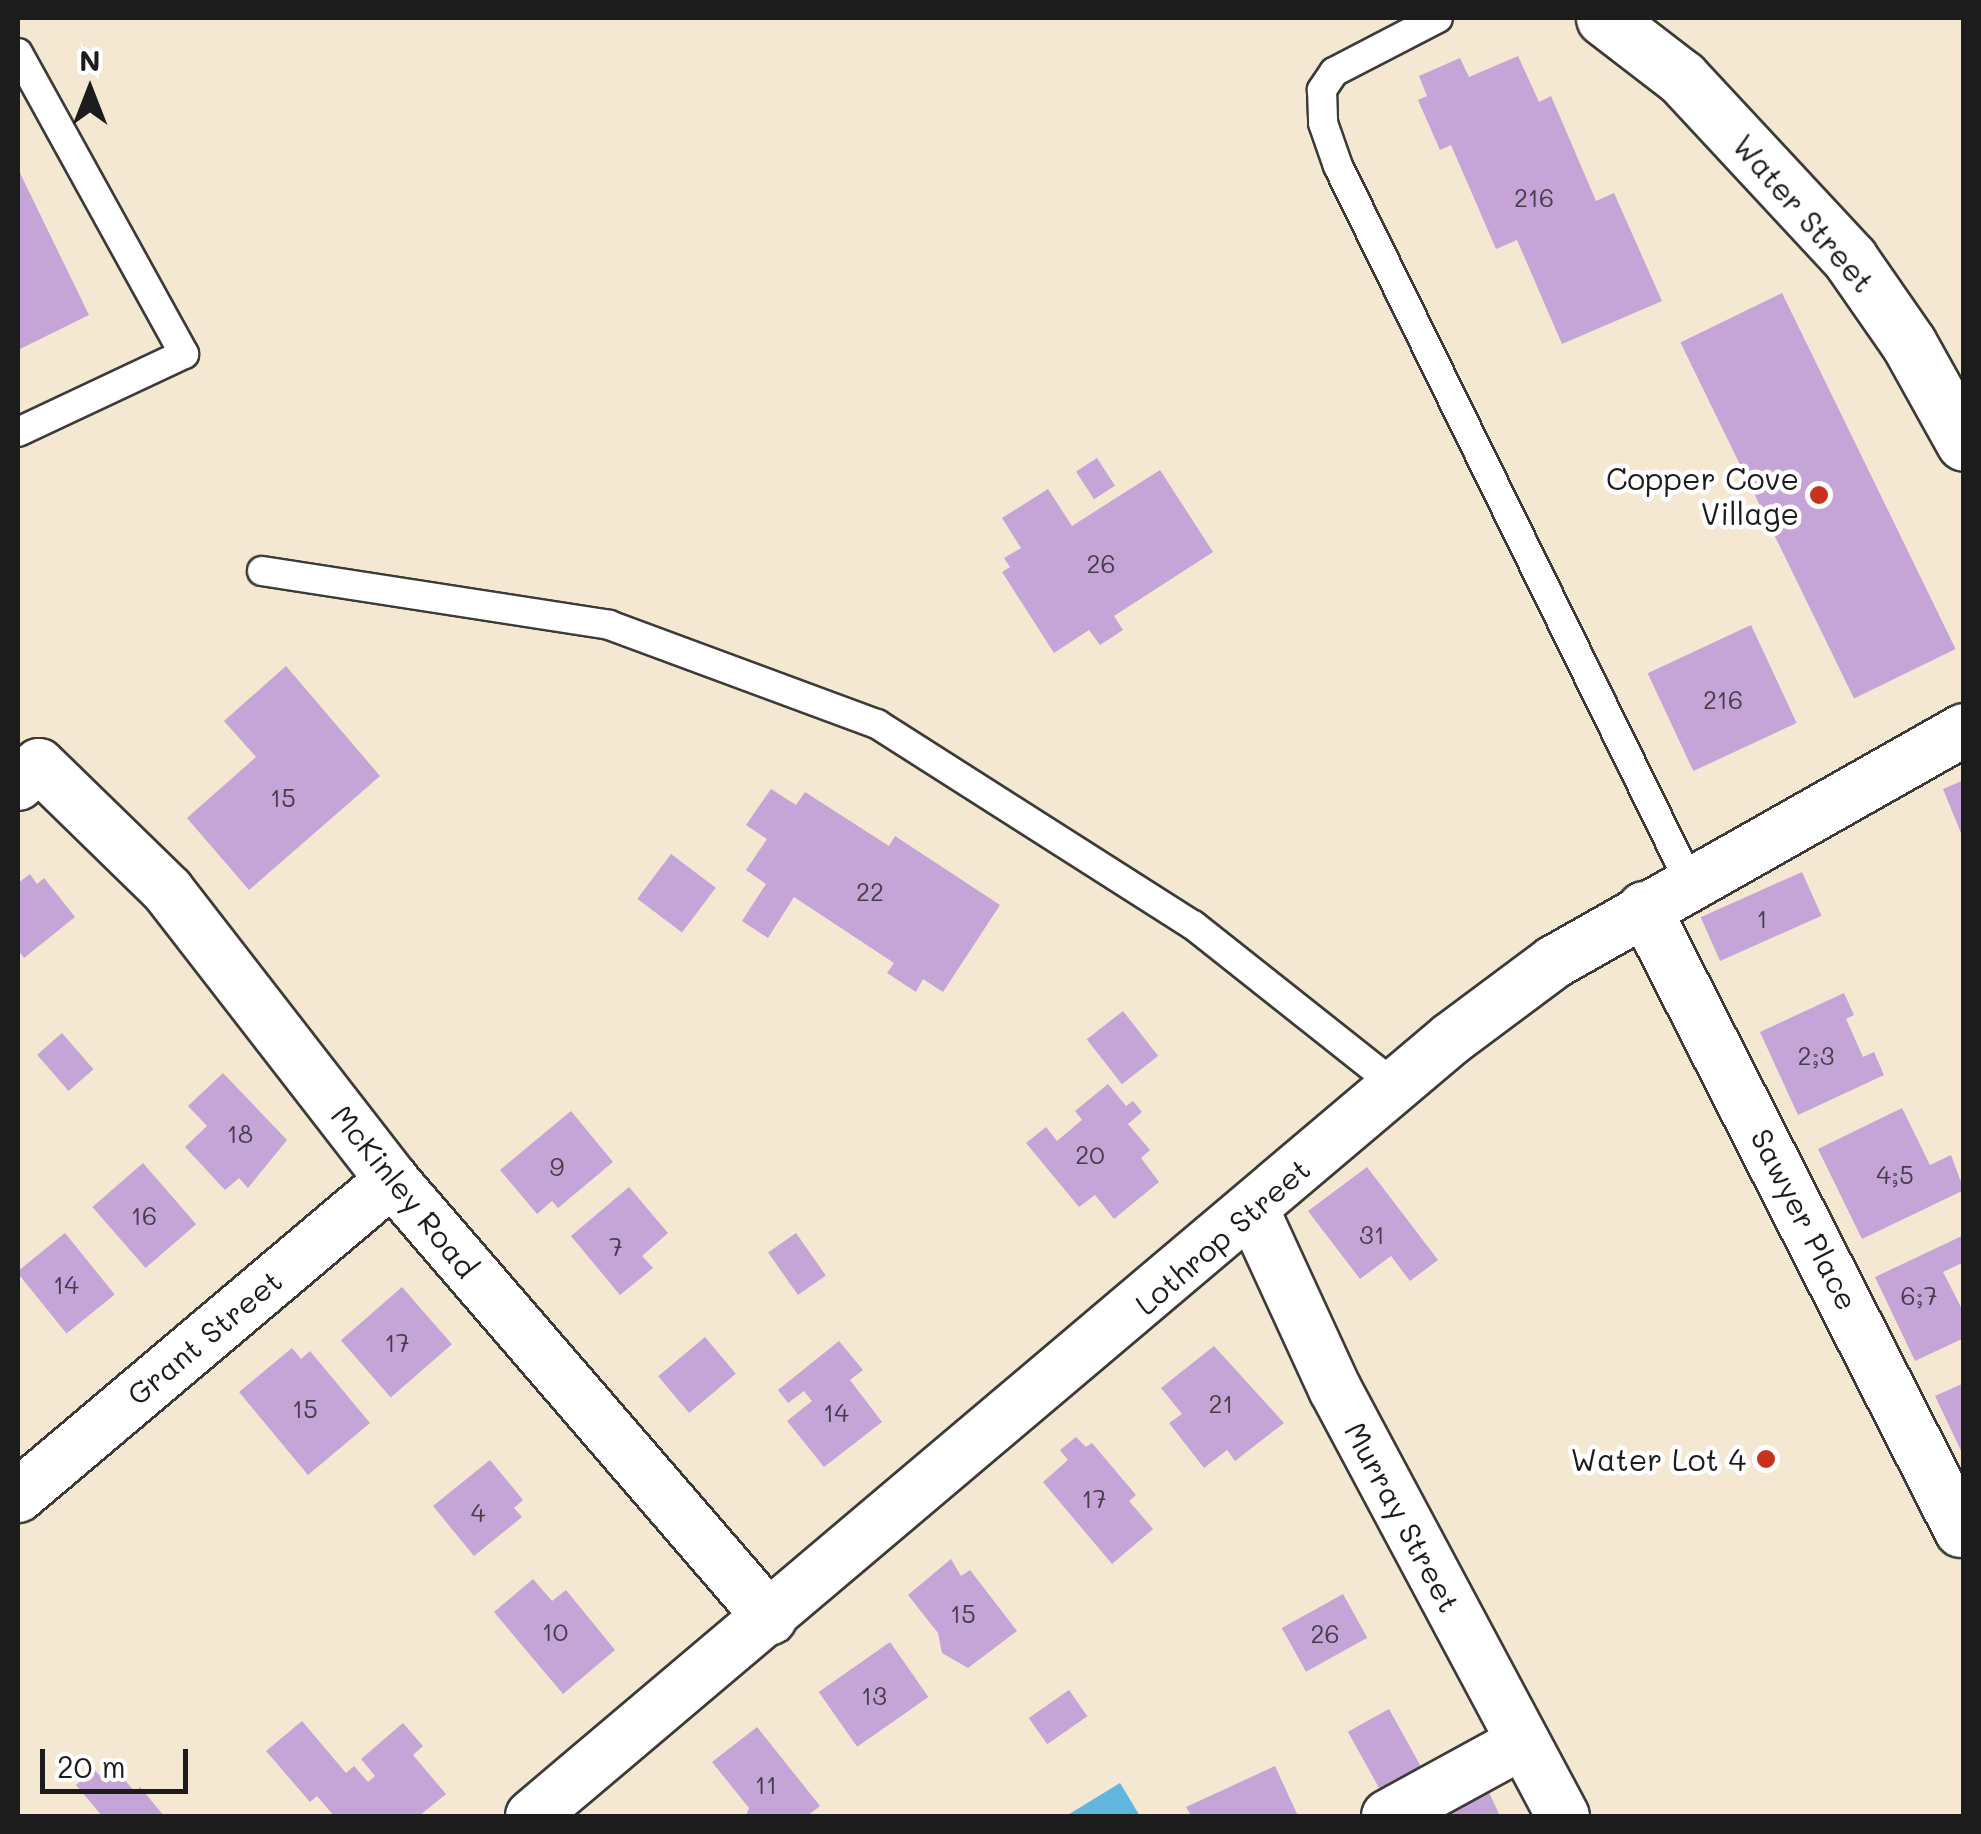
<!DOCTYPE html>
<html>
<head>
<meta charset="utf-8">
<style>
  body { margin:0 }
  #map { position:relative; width:1981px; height:1834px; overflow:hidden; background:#f4e8d2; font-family:Mali,sans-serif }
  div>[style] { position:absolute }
  .water>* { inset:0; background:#61b6de }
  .building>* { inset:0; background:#c5a4d7; transform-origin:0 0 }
  .roads { filter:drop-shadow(2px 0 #3c3b37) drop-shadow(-2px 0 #3c3b37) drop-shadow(0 2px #3c3b37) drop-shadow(0 -2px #3c3b37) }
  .service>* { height:28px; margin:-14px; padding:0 14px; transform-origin:14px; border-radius:14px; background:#fff }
  .minor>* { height:52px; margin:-26px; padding:0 26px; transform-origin:26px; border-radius:26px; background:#fff }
  .secondary>* { height:55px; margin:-27.5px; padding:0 27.5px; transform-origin:27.5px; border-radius:27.5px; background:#fff }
  .dots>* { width:28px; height:28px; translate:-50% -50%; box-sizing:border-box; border:5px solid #fff; border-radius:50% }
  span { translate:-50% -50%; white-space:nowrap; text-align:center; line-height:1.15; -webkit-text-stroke:9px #fff; paint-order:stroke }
  .number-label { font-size:25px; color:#463e4b }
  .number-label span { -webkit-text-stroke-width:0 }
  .street-label { font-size:30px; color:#1c1c1c }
  .poi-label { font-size:30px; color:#1c1c1c }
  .right { translate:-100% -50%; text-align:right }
  .frame { position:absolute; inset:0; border:20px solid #1c1c1c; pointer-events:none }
  .north { position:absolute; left:40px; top:40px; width:100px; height:100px; -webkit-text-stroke:8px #fff; paint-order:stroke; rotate:0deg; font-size:28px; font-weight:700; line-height:40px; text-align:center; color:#1c1c1c }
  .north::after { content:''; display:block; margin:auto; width:35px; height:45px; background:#1c1c1c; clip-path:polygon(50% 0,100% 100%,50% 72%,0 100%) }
  .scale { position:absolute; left:40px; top:1749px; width:148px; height:45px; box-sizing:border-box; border:5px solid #1c1c1c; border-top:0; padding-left:12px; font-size:30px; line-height:35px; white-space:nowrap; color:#1c1c1c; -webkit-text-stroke:8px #fff; paint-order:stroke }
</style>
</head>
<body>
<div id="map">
  <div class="water">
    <i style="clip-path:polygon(1120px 1783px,1140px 1816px,1066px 1816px)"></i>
  </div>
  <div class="building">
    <i style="clip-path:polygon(1518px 56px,1539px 102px,1551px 96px,1596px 201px,1614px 193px,1662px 301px,1562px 344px,1517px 240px,1496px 249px,1451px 145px,1440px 150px,1418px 100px,1427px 96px,1419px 76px,1460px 58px,1469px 77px)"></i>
    <i style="clip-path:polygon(18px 169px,89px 315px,18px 350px)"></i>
    <i style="left:1782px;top:293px;width:396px;height:113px;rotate:64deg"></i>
    <i style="left:1097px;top:458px;width:33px;height:25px;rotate:57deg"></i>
    <i style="clip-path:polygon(1160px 470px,1213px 552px,1114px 616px,1123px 630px,1100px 645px,1089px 630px,1054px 653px,1002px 572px,1010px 567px,1004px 558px,1021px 548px,1002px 518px,1048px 489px,1072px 526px)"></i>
    <i style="left:1751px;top:625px;width:108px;height:114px;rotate:65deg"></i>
    <i style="clip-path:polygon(286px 666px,380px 776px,249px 890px,187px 818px,256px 757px,224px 721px)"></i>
    <i style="clip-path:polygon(1964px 780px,1964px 838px,1963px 838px,1943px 789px)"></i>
    <i style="clip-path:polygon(771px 789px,796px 805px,805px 792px,889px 846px,895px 836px,1000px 905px,943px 992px,923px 979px,916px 992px,887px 973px,894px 963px,794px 897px,768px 938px,742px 921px,766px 884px,746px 870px,767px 839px,746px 825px)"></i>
    <i style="left:671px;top:854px;width:56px;height:56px;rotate:37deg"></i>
    <i style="left:1802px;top:872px;width:48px;height:111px;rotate:66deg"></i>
    <i style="clip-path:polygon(30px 874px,37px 884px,44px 878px,75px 917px,24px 958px,18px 950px,18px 883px)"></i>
    <i style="clip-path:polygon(1844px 993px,1854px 1015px,1846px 1019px,1863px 1057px,1874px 1052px,1884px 1075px,1798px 1115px,1760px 1032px)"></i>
    <i style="left:1123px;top:1011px;width:57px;height:46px;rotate:52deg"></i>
    <i style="left:62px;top:1033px;width:48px;height:33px;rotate:49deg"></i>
    <i style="clip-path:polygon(223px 1073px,287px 1140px,248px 1188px,239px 1178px,225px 1190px,185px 1147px,207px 1126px,188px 1106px)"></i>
    <i style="clip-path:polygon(1108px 1084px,1126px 1106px,1133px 1101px,1142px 1112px,1128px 1124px,1150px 1150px,1141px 1158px,1159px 1182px,1114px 1219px,1095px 1195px,1079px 1207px,1026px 1143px,1046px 1127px,1057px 1141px,1082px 1120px,1075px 1111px)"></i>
    <i style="clip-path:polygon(1902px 1108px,1930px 1165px,1951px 1155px,1964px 1190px,1862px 1239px,1818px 1149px)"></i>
    <i style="clip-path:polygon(571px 1111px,613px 1162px,558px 1208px,552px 1201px,537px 1214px,500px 1170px)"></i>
    <i style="left:143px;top:1163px;width:81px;height:67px;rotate:49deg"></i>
    <i style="clip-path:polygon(1367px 1167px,1438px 1260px,1410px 1281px,1391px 1256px,1360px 1279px,1308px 1211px)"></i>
    <i style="clip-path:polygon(629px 1187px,668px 1233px,642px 1256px,653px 1268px,620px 1295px,571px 1236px)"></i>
    <i style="left:65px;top:1233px;width:79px;height:62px;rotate:51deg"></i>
    <i style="left:796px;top:1233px;width:52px;height:34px;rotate:55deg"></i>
    <i style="clip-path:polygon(1964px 1235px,1964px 1262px,1943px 1272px,1964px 1313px,1964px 1338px,1915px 1361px,1875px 1277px)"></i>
    <i style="left:402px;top:1287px;width:76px;height:81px;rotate:49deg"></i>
    <i style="left:705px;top:1337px;width:48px;height:61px;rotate:50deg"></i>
    <i style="clip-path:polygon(839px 1341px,863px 1370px,850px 1380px,882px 1422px,824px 1467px,787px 1421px,812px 1401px,804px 1391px,788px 1403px,778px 1390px)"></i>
    <i style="clip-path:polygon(1214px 1346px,1284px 1423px,1235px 1461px,1227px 1450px,1204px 1468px,1169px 1423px,1182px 1414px,1161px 1388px)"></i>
    <i style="clip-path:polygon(292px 1348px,301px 1359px,310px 1351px,370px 1423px,308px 1475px,239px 1392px)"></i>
    <i style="clip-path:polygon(1964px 1383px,1964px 1457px,1935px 1396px)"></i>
    <i style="clip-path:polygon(1076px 1437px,1086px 1447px,1092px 1443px,1136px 1495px,1129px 1501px,1153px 1529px,1112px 1564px,1043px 1482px,1068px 1460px,1060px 1450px)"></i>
    <i style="clip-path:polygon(490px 1460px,523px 1500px,514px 1508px,522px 1517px,474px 1556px,433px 1506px)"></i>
    <i style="clip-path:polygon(951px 1559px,961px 1576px,970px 1570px,1017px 1631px,968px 1668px,942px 1653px,938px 1633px,908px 1595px)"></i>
    <i style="clip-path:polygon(533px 1579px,552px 1601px,566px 1590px,615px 1650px,563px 1694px,494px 1612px)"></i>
    <i style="left:1343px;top:1594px;width:50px;height:70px;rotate:61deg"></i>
    <i style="left:890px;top:1642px;width:67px;height:87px;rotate:55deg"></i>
    <i style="left:1069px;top:1690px;width:32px;height:49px;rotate:55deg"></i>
    <i style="left:1389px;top:1709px;width:73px;height:47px;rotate:61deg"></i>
    <i style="clip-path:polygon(302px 1721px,346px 1773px,354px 1766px,368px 1782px,375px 1776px,361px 1759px,403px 1723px,423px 1746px,413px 1755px,446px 1794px,419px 1816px,334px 1816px,317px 1796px,310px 1802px,266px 1751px)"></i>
    <i style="clip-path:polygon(757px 1727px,820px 1806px,807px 1816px,746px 1816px,749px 1808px,712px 1762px)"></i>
    <i style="clip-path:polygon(1275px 1766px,1298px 1816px,1191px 1816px,1186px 1807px)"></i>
    <i style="clip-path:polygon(94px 1769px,106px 1783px,119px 1773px,135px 1792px,140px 1787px,164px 1816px,102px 1816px,76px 1785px)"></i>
    <i style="clip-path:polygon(1486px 1786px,1500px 1816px,1447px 1816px,1442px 1806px)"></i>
  </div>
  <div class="roads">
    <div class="service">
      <i style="left:1438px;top:18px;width:117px;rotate:152.6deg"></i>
      <i style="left:1334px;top:72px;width:22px;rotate:124deg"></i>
      <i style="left:1322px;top:90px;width:33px;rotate:88deg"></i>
      <i style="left:1323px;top:123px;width:46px;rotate:70.8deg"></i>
      <i style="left:1338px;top:166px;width:799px;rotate:63.85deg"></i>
      <i style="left:18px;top:53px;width:344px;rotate:61.1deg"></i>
      <i style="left:184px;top:354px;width:183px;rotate:154.8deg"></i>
      <i style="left:262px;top:571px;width:351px;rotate:8.8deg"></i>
      <i style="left:609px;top:625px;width:286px;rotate:20.3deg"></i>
      <i style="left:877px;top:724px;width:375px;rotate:32.5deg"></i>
      <i style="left:1193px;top:925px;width:259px;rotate:38.4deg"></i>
    </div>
    <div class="minor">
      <i style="left:18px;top:784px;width:28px;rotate:-42deg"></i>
      <i style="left:39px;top:765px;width:180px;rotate:44.3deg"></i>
      <i style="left:168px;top:891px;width:366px;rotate:52.2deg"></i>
      <i style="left:392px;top:1180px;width:579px;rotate:49.21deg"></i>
      <i style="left:1644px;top:908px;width:699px;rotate:63.03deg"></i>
      <i style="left:1253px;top:1211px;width:196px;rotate:65.3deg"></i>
      <i style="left:1335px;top:1389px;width:484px;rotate:61.9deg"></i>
      <i style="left:18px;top:1496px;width:490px;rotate:-40.2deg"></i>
      <i style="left:532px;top:1816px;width:1205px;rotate:-40.22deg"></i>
      <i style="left:1452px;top:1038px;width:127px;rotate:-36.7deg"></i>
      <i style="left:1554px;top:962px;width:471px;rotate:-29.5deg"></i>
      <i style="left:1388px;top:1816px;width:154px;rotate:-28.7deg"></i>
    </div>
    <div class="secondary">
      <i style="left:1604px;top:18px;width:98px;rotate:37.6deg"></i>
      <i style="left:1682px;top:78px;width:247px;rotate:47.1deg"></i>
      <i style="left:1850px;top:259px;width:103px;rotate:55.2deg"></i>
      <i style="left:1909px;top:344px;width:113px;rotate:60.9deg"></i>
    </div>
  </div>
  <div class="dots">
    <i style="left:1819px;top:495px;background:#c8321e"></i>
    <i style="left:1766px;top:1459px;background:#c8321e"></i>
  </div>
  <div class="number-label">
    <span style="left:1534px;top:197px">216</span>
    <span style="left:1101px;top:563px">26</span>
    <span style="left:1723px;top:699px">216</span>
    <span style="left:283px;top:797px">15</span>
    <span style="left:870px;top:891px">22</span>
    <span style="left:1762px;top:918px">1</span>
    <span style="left:1816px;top:1055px">2;3</span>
    <span style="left:240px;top:1133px">18</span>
    <span style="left:1090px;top:1154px">20</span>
    <span style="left:557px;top:1166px">9</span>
    <span style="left:1895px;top:1174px">4;5</span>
    <span style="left:144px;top:1215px">16</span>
    <span style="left:1372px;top:1234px">31</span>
    <span style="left:616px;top:1246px">7</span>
    <span style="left:66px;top:1284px">14</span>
    <span style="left:1919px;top:1295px">6;7</span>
    <span style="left:397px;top:1342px">17</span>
    <span style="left:1221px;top:1403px">21</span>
    <span style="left:305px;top:1408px">15</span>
    <span style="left:836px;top:1412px">14</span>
    <span style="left:1094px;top:1498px">17</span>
    <span style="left:478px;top:1512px">4</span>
    <span style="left:963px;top:1613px">15</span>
    <span style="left:555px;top:1631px">10</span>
    <span style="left:1325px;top:1633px">26</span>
    <span style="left:874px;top:1695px">13</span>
    <span style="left:766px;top:1784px">11</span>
  </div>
  <div class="street-label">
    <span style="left:1804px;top:213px;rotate:49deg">Water Street</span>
    <span style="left:405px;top:1191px;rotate:51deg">McKinley Road</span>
    <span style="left:1805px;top:1219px;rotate:63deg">Sawyer Place</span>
    <span style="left:1222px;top:1236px;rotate:-41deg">Lothrop Street</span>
    <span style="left:204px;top:1337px;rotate:-40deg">Grant Street</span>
    <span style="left:1403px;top:1517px;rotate:62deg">Murray Street</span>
  </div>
  <div class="poi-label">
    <span class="right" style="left:1799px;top:495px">Copper Cove<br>Village</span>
    <span class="right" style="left:1746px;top:1459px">Water Lot 4</span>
  </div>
  <div class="frame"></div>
  <div class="north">N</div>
  <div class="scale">20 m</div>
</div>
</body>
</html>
